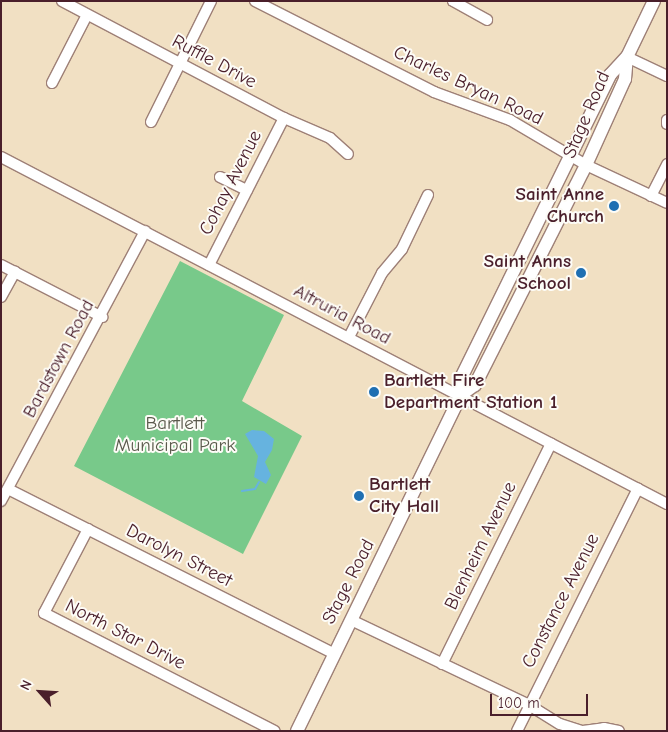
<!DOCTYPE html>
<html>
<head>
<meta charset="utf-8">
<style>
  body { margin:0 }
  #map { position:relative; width:668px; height:732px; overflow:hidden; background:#f1e0c3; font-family:"Comic Neue",sans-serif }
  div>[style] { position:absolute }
  .green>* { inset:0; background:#78c98a }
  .water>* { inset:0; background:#66b3df }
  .stream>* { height:2px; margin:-1px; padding:0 1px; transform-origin:1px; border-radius:1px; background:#66b3df }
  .roads { filter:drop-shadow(1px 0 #9e8077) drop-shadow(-1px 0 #9e8077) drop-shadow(0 1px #9e8077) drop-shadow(0 -1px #9e8077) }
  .minor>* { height:10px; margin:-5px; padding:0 5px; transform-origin:5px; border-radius:5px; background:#fff }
  .major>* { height:12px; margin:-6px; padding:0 6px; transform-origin:6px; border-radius:6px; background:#fff }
  .dots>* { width:14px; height:14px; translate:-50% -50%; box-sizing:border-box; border:2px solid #fdfcf7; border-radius:50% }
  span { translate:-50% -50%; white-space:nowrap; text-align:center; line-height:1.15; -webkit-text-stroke:4px #fdfcf7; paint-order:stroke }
  .street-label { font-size:19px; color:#4a1f2b }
  .poi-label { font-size:19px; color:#4a1f2b; font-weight:700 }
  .right { translate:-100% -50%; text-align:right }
  .left { translate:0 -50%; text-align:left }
  .park-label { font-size:19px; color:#5a5a4c }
  .frame { position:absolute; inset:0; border:2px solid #4a1f2b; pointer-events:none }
  .north { position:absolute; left:15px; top:667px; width:50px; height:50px; -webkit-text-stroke:4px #fdfcf7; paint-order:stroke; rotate:296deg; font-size:14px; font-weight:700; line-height:20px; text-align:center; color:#4a1f2b }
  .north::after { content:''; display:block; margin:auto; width:18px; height:22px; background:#4a1f2b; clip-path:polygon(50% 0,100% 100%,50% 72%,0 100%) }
  .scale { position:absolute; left:490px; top:694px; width:98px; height:22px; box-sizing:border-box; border:2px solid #4a1f2b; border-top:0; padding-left:6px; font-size:15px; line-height:18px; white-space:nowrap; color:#4a1f2b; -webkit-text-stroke:4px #fdfcf7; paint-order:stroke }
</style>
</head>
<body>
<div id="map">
  <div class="green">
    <i style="clip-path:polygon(180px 261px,284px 315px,242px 401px,302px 436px,243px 554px,74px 466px)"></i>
  </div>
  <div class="water">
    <i style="clip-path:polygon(252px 430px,264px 431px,274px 439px,272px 450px,265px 462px,271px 475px,266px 484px,254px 477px,258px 456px,245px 434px)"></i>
  </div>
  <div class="stream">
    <i style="left:242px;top:491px;width:13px;rotate:-9deg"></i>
    <i style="left:255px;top:489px;width:8px;rotate:-60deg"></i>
  </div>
  <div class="roads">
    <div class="minor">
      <i style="left:62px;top:1px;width:251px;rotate:27.8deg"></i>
      <i style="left:284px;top:118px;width:50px;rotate:23.5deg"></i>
      <i style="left:330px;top:138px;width:24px;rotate:42deg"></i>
      <i style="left:255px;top:1px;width:201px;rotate:26.9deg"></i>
      <i style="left:434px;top:92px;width:81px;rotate:20.2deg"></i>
      <i style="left:510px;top:120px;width:88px;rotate:30.6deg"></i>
      <i style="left:586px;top:165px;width:89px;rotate:25.1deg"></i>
      <i style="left:453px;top:1px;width:39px;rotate:29deg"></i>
      <i style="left:627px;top:57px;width:44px;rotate:25.4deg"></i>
      <i style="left:52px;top:83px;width:76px;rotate:-62.8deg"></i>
      <i style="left:667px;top:120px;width:4px;rotate:90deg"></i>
      <i style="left:151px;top:122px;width:135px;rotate:-63.6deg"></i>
      <i style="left:1px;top:157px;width:751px;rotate:27.52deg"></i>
      <i style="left:220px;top:177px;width:30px;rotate:26deg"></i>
      <i style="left:651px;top:196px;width:36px;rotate:-63deg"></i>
      <i style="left:1px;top:265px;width:114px;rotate:27.2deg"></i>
      <i style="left:209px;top:265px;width:165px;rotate:-63deg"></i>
      <i style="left:1px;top:297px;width:29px;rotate:-61deg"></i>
      <i style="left:349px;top:337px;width:72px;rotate:-62.7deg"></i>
      <i style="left:382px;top:273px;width:31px;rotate:-50deg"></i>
      <i style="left:402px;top:249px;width:60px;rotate:-64.3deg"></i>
      <i style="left:8px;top:489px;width:365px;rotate:26.8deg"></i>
      <i style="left:1px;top:501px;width:306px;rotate:-61.9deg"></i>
      <i style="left:88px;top:529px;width:95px;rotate:117.6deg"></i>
      <i style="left:44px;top:613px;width:259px;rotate:27.1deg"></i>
      <i style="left:351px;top:620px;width:197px;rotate:25.5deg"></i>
      <i style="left:529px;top:705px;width:36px;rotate:32deg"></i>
      <i style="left:560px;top:724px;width:23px;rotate:18deg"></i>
      <i style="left:442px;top:664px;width:246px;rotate:-63.7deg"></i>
      <i style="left:517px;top:731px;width:271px;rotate:-63.5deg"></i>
      <i style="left:583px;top:731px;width:21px;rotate:-8deg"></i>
      <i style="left:604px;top:728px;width:15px;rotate:11deg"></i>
    </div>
    <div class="major">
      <i style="left:461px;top:395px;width:17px;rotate:-90deg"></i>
      <i style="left:461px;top:378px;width:338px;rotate:-63.8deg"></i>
      <i style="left:610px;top:75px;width:25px;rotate:-47deg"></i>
      <i style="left:627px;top:57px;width:62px;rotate:-64.3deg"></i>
      <i style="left:297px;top:731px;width:374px;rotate:-64deg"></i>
      <i style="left:461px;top:395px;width:17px;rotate:-36deg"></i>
      <i style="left:475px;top:385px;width:246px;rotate:-63.2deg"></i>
      <i style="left:586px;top:165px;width:94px;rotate:-65.6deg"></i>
      <i style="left:625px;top:79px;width:22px;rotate:-85deg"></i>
    </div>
  </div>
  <div class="dots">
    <i style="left:614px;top:206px;background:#1f6fb2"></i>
    <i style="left:581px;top:273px;background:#1f6fb2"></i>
    <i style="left:374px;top:392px;background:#1f6fb2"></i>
    <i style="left:359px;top:496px;background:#1f6fb2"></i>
  </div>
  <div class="street-label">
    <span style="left:214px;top:62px;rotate:28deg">Ruffle Drive</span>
    <span style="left:468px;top:86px;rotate:25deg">Charles Bryan Road</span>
    <span style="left:587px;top:115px;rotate:-67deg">Stage Road</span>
    <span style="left:231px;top:183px;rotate:-63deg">Cohay Avenue</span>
    <span style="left:342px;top:315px;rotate:28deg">Altruria Road</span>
    <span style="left:59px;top:359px;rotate:-62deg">Bardstown Road</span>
    <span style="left:481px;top:546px;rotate:-64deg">Blenheim Avenue</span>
    <span style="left:179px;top:556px;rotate:27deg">Darolyn Street</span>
    <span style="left:349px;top:582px;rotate:-63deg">Stage Road</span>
    <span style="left:561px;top:601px;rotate:-63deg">Constance Avenue</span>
    <span style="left:125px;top:635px;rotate:27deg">North Star Drive</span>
  </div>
  <div class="poi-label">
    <span class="right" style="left:604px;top:206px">Saint Anne<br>Church</span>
    <span class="right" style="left:571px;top:273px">Saint Anns<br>School</span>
    <span class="left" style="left:384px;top:392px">Bartlett Fire<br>Department Station 1</span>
    <span class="left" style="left:369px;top:496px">Bartlett<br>City Hall</span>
  </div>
  <div class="park-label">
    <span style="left:175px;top:435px">Bartlett<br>Municipal Park</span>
  </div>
  <div class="frame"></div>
  <div class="north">N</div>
  <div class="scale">100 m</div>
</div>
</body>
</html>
